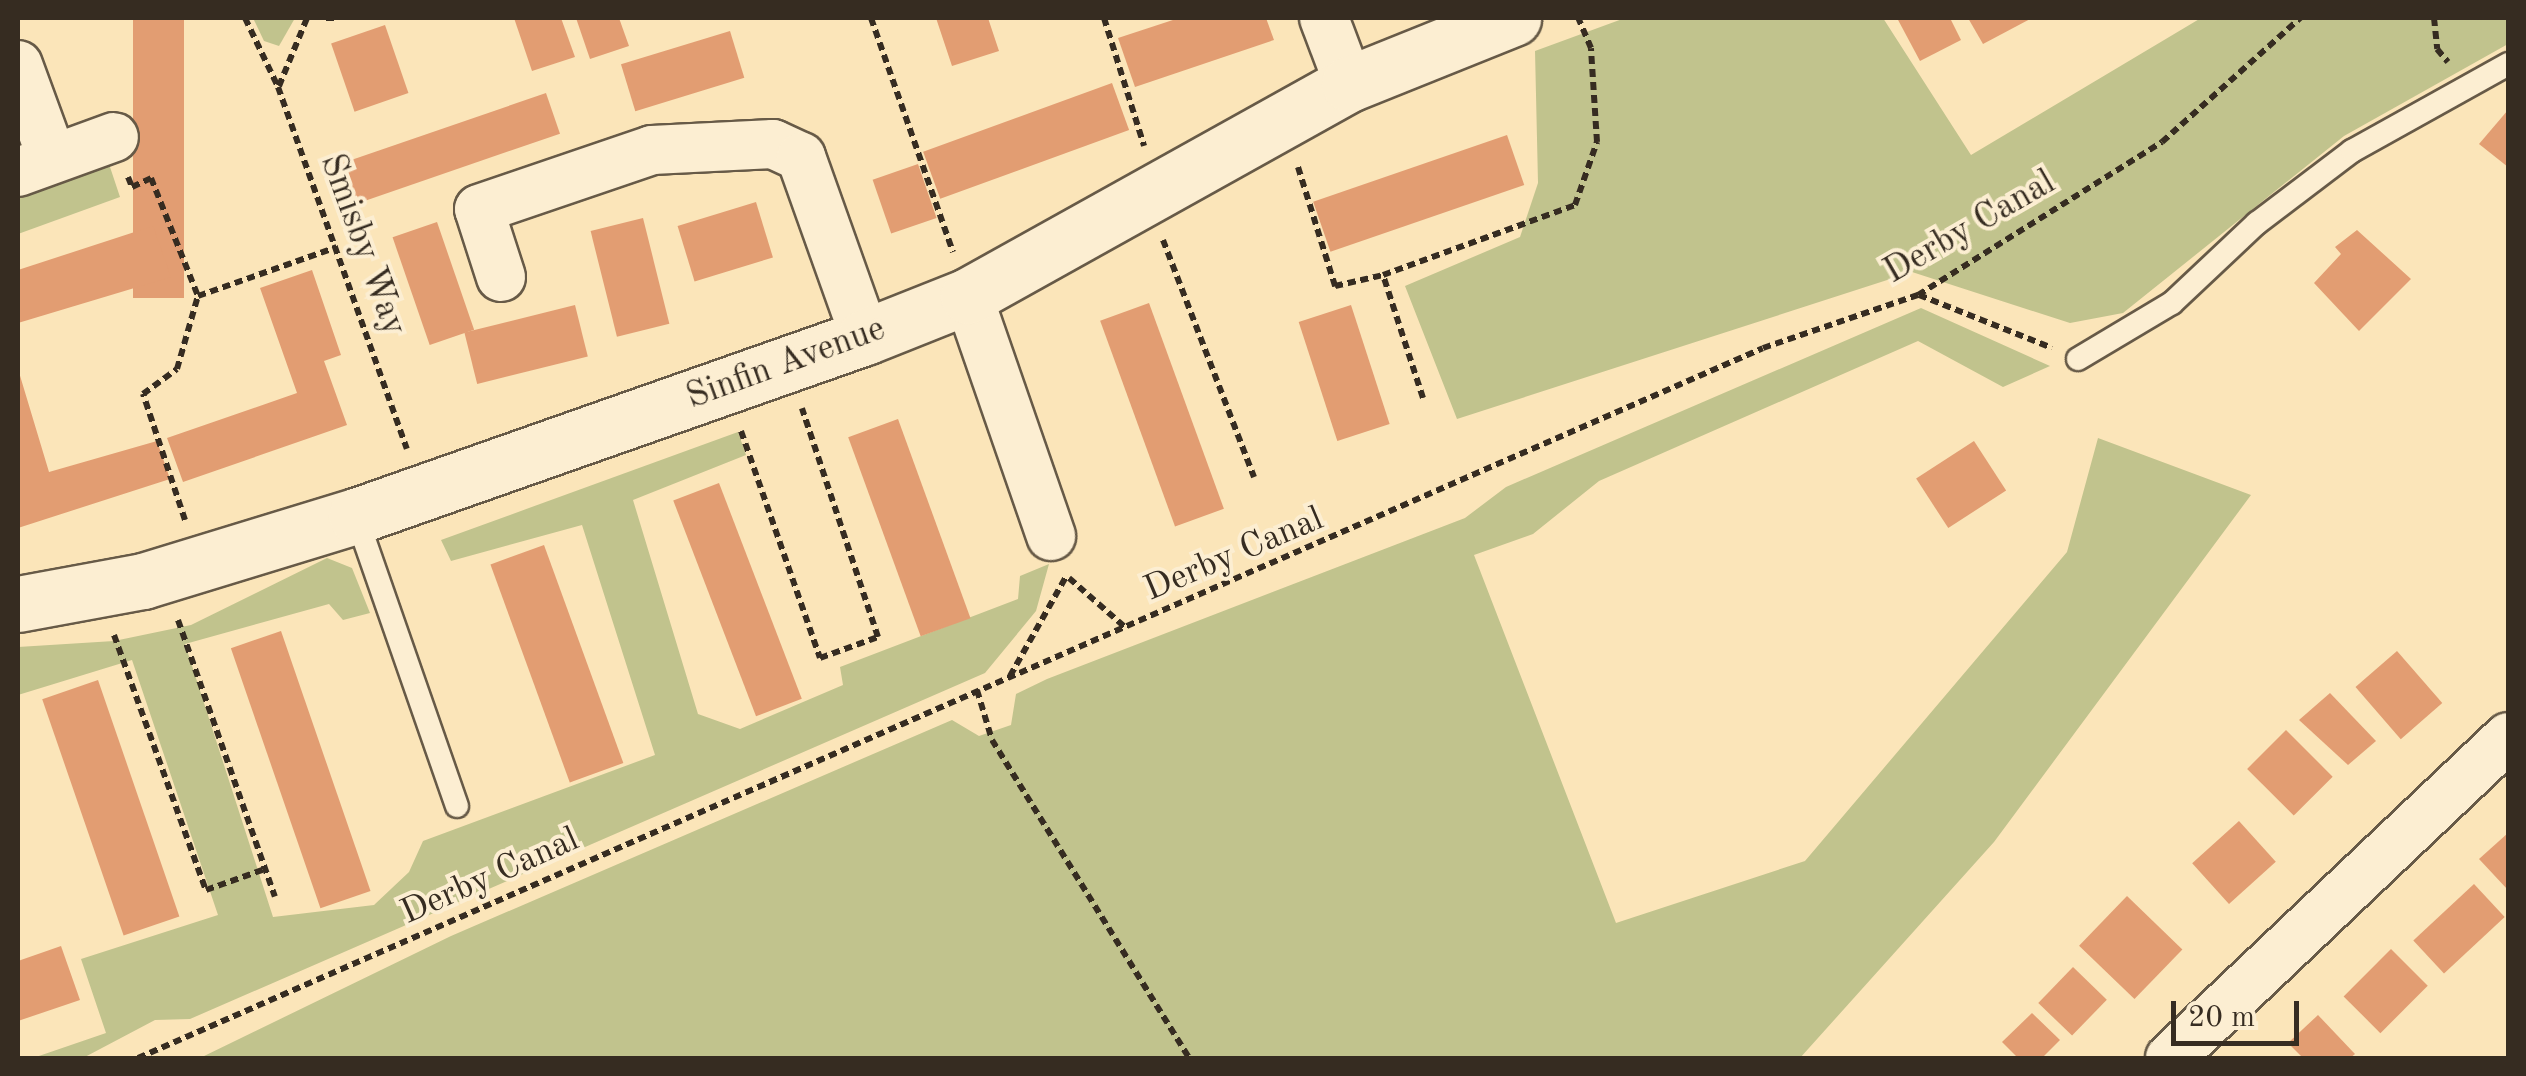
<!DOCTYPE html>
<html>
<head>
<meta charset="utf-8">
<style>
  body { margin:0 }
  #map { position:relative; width:2526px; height:1076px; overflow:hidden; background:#fbe5b9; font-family:"Old Standard TT",serif }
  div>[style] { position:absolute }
  .green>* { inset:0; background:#c1c38d }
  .building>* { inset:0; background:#e29d72; transform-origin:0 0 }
  .path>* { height:6px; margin-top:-3px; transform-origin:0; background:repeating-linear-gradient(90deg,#362c21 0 8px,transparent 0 13px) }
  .roads { filter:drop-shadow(2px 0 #675a47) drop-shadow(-2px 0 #675a47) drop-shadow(0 2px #675a47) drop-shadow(0 -2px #675a47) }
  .service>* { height:22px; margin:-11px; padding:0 11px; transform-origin:11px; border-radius:11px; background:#fceed2 }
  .minor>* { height:48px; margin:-24px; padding:0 24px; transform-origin:24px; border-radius:24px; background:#fceed2 }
  .tertiary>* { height:55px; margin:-27.5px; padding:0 27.5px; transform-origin:27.5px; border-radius:27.5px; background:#fceed2 }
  span { translate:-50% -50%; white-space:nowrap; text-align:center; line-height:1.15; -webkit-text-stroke:8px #fceed2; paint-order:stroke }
  .street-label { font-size:35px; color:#362c21 }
  .frame { position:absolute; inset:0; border:20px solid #362c21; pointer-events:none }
  .scale { position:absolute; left:2171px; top:1001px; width:128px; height:45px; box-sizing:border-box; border:5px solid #362c21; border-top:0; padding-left:12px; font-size:30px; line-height:35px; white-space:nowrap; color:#362c21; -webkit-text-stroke:8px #fceed2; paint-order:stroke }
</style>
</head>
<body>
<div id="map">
  <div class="green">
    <i style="clip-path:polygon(253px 18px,295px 18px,279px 46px,264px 41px)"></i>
    <i style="clip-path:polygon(1625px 18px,1883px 18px,1971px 155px,2201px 18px,2508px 18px,2508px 44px,2344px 136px,2123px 313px,2070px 323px,1912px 272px,1457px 419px,1405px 286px,1520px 237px,1538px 183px,1535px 51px)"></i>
    <i style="clip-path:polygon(105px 152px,120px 197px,18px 234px,18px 184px)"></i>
    <i style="clip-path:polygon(1921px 308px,2050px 366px,2003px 387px,1918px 341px,1599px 481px,1533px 534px,1474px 555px,1616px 923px,1805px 861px,2067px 552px,2098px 438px,2251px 495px,1994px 842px,1800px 1058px,200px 1058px,451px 936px,952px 720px,979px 736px,1011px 725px,1016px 694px,1047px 679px,1465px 518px,1506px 487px)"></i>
    <i style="clip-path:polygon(738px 432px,746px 455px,633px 500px,698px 714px,740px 729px,843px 685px,840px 667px,1018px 599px,1020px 576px,1049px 564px,1036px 611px,985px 673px,190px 1019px,155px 1020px,83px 1058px,33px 1058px,106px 1033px,81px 959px,218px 915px,132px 660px,18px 695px,18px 647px,114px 641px,191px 625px,327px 558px,352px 568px,370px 613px,343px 620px,329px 604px,185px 644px,273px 917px,374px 905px,409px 872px,423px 841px,655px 755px,582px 525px,451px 561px,441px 540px)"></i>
  </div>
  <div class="building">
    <i style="left:133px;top:18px;width:51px;height:280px"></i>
    <i style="clip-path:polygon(514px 18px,561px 18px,575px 57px,532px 71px)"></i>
    <i style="clip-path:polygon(576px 18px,619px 18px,629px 46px,590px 59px)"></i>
    <i style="clip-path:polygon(936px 18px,988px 18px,999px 51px,952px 66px)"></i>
    <i style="clip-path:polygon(1179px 18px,1266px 18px,1274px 40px,1135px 87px,1118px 38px)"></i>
    <i style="clip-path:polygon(1897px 18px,1950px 18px,1961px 40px,1920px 61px)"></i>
    <i style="clip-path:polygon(1968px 18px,2032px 18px,1983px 44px)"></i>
    <i style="left:385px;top:25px;width:72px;height:57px;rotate:71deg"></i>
    <i style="left:730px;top:31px;width:49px;height:114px;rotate:73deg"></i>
    <i style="left:1112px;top:83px;width:50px;height:201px;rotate:70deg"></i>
    <i style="left:546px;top:93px;width:43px;height:219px;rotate:71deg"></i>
    <i style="clip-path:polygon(2508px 110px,2508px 167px,2479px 144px)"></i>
    <i style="left:1507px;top:135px;width:53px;height:205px;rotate:71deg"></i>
    <i style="left:918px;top:164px;width:57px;height:48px;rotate:71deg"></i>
    <i style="left:756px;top:202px;width:58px;height:82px;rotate:73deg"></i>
    <i style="left:643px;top:218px;width:109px;height:54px;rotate:76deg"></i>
    <i style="left:437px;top:222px;width:114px;height:47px;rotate:71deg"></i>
    <i style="clip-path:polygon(153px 226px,171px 277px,18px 323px,18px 270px)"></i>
    <i style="clip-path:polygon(2357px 230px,2411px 279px,2359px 331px,2314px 283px,2341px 254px,2335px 247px)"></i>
    <i style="clip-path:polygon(312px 270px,341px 355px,324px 361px,347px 425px,183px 482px,167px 438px,297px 393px,260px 288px)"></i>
    <i style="left:1149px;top:303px;width:219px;height:52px;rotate:70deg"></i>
    <i style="left:575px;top:305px;width:53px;height:114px;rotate:76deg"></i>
    <i style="left:1351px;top:305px;width:125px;height:55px;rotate:72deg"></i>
    <i style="clip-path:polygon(18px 369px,49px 472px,157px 441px,170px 479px,18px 528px)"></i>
    <i style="left:898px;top:419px;width:212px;height:53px;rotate:70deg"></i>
    <i style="left:1974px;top:441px;width:59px;height:69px;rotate:57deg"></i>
    <i style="left:719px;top:483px;width:231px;height:49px;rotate:69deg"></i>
    <i style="left:544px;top:545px;width:232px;height:57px;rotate:70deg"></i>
    <i style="left:281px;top:631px;width:275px;height:53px;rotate:71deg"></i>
    <i style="left:2397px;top:651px;width:69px;height:55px;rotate:49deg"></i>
    <i style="left:98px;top:680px;width:250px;height:59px;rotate:71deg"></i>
    <i style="clip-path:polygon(2330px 693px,2376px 741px,2348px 765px,2299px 720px)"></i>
    <i style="left:2286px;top:730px;width:66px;height:55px;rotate:45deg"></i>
    <i style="left:2239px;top:821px;width:55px;height:63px;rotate:48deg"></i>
    <i style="clip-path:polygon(2508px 833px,2508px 890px,2479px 859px)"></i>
    <i style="left:2474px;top:884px;width:45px;height:83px;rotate:47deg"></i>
    <i style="left:2127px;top:896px;width:77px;height:69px;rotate:44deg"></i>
    <i style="clip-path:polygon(61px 946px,80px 1000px,18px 1021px,18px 961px)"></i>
    <i style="left:2391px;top:949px;width:52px;height:67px;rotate:45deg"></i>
    <i style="left:2073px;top:967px;width:47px;height:50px;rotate:44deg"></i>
    <i style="clip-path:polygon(2032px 1013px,2060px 1040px,2042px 1058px,2018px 1058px,2002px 1042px)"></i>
    <i style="clip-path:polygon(2318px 1015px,2355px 1054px,2350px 1058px,2303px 1058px,2288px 1043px)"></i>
  </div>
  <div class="path">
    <i style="left:245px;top:18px;width:76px;rotate:64.4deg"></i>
    <i style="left:278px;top:87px;width:384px;rotate:70.4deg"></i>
    <i style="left:326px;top:18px;width:9px"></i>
    <i style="left:871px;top:18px;width:248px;rotate:70.7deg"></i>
    <i style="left:1104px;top:18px;width:134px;rotate:72.6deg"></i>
    <i style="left:2434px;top:18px;width:31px;rotate:84deg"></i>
    <i style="left:2437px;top:49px;width:17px;rotate:50deg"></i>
    <i style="left:279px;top:86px;width:74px;rotate:-67.6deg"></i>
    <i style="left:1298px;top:167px;width:125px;rotate:72.7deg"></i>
    <i style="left:1335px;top:286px;width:49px;rotate:-12.9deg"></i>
    <i style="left:128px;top:177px;width:11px;rotate:68deg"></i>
    <i style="left:132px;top:187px;width:21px;rotate:-25deg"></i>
    <i style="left:151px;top:178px;width:127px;rotate:68.3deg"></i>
    <i style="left:1163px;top:240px;width:254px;rotate:69deg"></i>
    <i style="left:1919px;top:295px;width:143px;rotate:21.7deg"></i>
    <i style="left:1423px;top:398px;width:129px;rotate:-108deg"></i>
    <i style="left:1383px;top:275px;width:204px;rotate:-20deg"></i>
    <i style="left:1575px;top:205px;width:67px;rotate:-70.8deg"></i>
    <i style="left:1597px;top:142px;width:94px;rotate:-93.7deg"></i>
    <i style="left:1591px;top:48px;width:33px;rotate:-113deg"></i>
    <i style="left:741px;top:431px;width:240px;rotate:70.8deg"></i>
    <i style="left:820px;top:658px;width:62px;rotate:-19.9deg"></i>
    <i style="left:878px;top:637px;width:241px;rotate:-108.4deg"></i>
    <i style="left:185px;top:520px;width:133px;rotate:-108.4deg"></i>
    <i style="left:143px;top:394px;width:42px;rotate:-36.3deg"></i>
    <i style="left:177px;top:369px;width:76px;rotate:-74deg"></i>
    <i style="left:198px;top:296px;width:147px;rotate:-19.4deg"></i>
    <i style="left:1069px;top:578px;width:77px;rotate:41.3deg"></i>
    <i style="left:178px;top:620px;width:293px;rotate:70.7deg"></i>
    <i style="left:114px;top:635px;width:271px;rotate:70.2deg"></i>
    <i style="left:206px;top:890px;width:63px;rotate:-19.6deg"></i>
    <i style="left:1010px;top:676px;width:116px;rotate:-60.6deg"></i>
    <i style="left:977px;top:690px;width:52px;rotate:73.3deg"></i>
    <i style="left:992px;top:740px;width:374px;rotate:58.2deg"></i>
    <i style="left:138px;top:1058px;width:1773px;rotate:-23.6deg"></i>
    <i style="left:1763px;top:348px;width:164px;rotate:-18.9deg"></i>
    <i style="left:1918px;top:295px;width:288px;rotate:-32.1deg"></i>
    <i style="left:2162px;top:142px;width:186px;rotate:-41.9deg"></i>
  </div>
  <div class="roads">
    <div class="service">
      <i style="left:2078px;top:359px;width:109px;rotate:-30.8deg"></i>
      <i style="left:2172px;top:303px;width:117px;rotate:-43.3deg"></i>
      <i style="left:2257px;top:223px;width:119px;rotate:-37.2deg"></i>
      <i style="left:2352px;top:151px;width:179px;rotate:-29.1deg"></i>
      <i style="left:356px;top:516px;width:307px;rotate:70.8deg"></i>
    </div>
    <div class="minor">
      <i style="left:1324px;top:18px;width:71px;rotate:69.3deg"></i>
      <i style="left:18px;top:65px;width:99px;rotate:69.9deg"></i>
      <i style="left:18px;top:172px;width:102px;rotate:-20deg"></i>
      <i style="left:501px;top:277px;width:71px;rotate:-107.9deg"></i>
      <i style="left:479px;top:209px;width:183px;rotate:-18.8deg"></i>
      <i style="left:652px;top:150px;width:121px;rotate:-2.8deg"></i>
      <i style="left:773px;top:144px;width:31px;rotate:25deg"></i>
      <i style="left:801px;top:157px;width:191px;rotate:70.4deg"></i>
      <i style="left:968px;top:296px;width:254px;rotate:70.9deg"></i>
      <i style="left:2170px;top:1058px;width:466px;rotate:-43.5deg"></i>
    </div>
    <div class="tertiary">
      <i style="left:18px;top:604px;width:127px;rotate:-10.4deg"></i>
      <i style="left:143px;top:581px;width:223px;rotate:-17deg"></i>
      <i style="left:356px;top:516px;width:540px;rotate:-19.38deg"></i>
      <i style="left:865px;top:337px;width:111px;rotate:-21.7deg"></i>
      <i style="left:968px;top:296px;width:436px;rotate:-29.1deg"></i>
      <i style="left:1349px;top:84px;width:177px;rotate:-21.9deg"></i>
    </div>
  </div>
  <div class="street-label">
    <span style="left:1970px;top:228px;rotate:-30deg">Derby Canal</span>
    <span style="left:362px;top:245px;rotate:70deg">Smisby Way</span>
    <span style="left:786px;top:364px;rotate:-20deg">Sinfin Avenue</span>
    <span style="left:1234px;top:555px;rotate:-23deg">Derby Canal</span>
    <span style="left:490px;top:877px;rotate:-24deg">Derby Canal</span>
  </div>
  <div class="frame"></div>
  <div class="scale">20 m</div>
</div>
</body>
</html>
